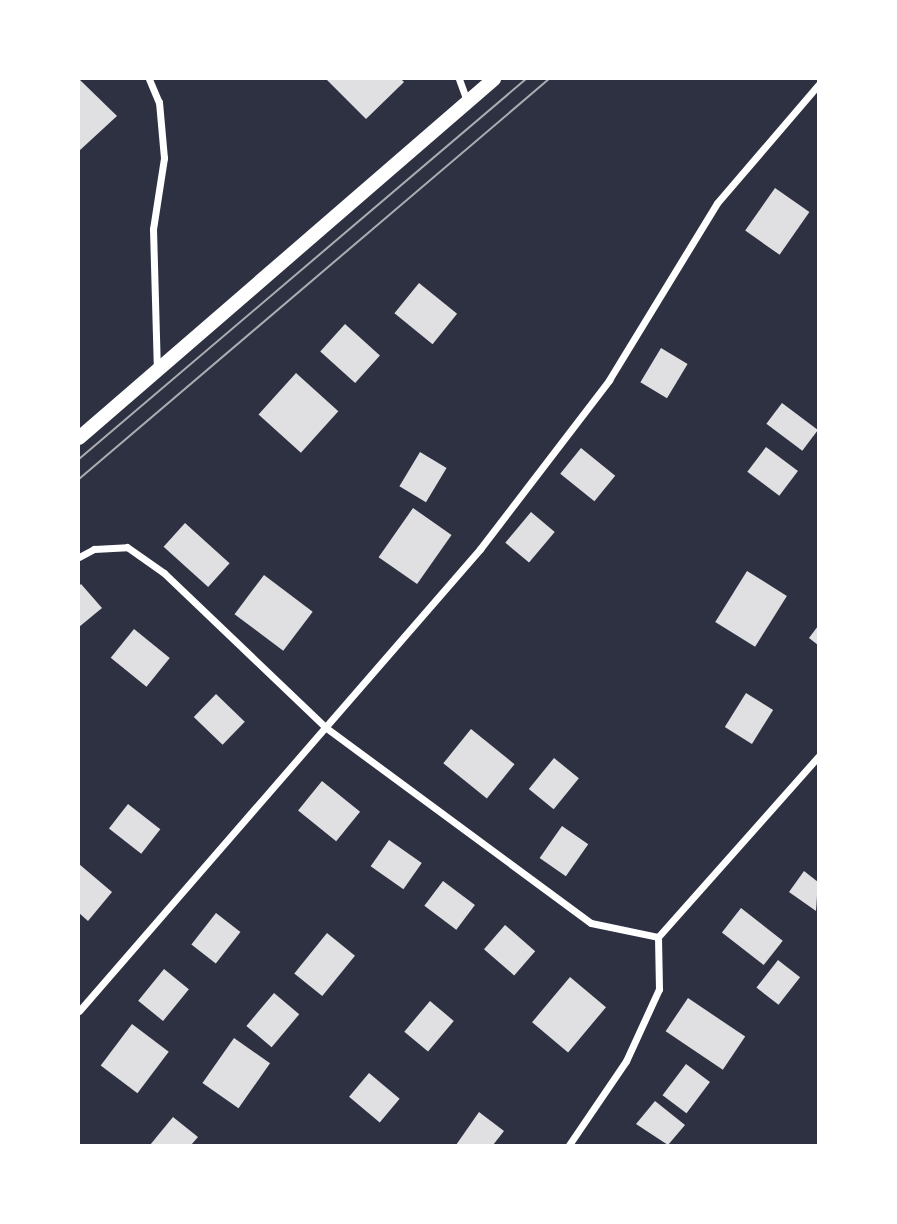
<!DOCTYPE html>
<html>
<head>
<meta charset="utf-8">
<style>
  body { margin:0 }
  #map { position:relative; width:897px; height:1224px; overflow:hidden; background:#2d3142; font-family:"Source Sans 3",sans-serif }
  div>[style] { position:absolute }
  .building>* { inset:0; background:#e0e0e3; transform-origin:0 0 }
  .minor>* { height:7px; margin:-3.5px; padding:0 3.5px; transform-origin:3.5px; border-radius:3.5px; background:#fff }
  .secondary>* { height:14px; margin:-7px; padding:0 7px; transform-origin:7px; border-radius:7px; background:#fff }
  .tram>* { height:2px; margin:-1px; padding:0 1px; transform-origin:1px; border-radius:1px; background:#abadb3 }
  span { translate:-50% -50%; white-space:nowrap; text-align:center; line-height:1.15; -webkit-text-stroke:7px #fff; paint-order:stroke }
  .frame { position:absolute; inset:0; border:80px solid #fff; pointer-events:none }
</style>
</head>
<body>
<div id="map">
  <div class="building">
    <i style="clip-path:polygon(79px 79px,117px 116px,79px 151px)"></i>
    <i style="clip-path:polygon(326px 79px,401px 79px,404px 82px,366px 119px)"></i>
    <i style="left:775px;top:188px;width:42px;height:52px;rotate:35deg"></i>
    <i style="left:419px;top:283px;width:49px;height:39px;rotate:39deg"></i>
    <i style="left:345px;top:324px;width:47px;height:37px;rotate:42deg"></i>
    <i style="left:661px;top:348px;width:31px;height:40px;rotate:31deg"></i>
    <i style="left:296px;top:373px;width:57px;height:56px;rotate:42deg"></i>
    <i style="left:782px;top:403px;width:45px;height:26px;rotate:37deg"></i>
    <i style="left:766px;top:447px;width:40px;height:31px;rotate:37deg"></i>
    <i style="left:581px;top:448px;width:44px;height:33px;rotate:39deg"></i>
    <i style="left:420px;top:452px;width:31px;height:40px;rotate:31deg"></i>
    <i style="left:413px;top:508px;width:47px;height:60px;rotate:35deg"></i>
    <i style="left:531px;top:512px;width:31px;height:40px;rotate:40deg"></i>
    <i style="left:185px;top:523px;width:60px;height:32px;rotate:42deg"></i>
    <i style="left:747px;top:571px;width:47px;height:60px;rotate:32deg"></i>
    <i style="left:264px;top:575px;width:61px;height:49px;rotate:37deg"></i>
    <i style="clip-path:polygon(81px 584px,102px 608px,79px 627px,79px 586px)"></i>
    <i style="clip-path:polygon(818px 626px,818px 645px,809px 638px)"></i>
    <i style="left:134px;top:629px;width:46px;height:37px;rotate:39deg"></i>
    <i style="left:746px;top:693px;width:32px;height:40px;rotate:32deg"></i>
    <i style="left:216px;top:694px;width:40px;height:32px;rotate:44deg"></i>
    <i style="left:471px;top:729px;width:56px;height:44px;rotate:39deg"></i>
    <i style="left:554px;top:758px;width:32px;height:40px;rotate:39deg"></i>
    <i style="left:322px;top:781px;width:49px;height:38px;rotate:39deg"></i>
    <i style="left:128px;top:804px;width:41px;height:31px;rotate:38deg"></i>
    <i style="left:562px;top:826px;width:32px;height:39px;rotate:35deg"></i>
    <i style="left:389px;top:840px;width:40px;height:32px;rotate:35deg"></i>
    <i style="clip-path:polygon(79px 864px,112px 892px,88px 921px,79px 913px)"></i>
    <i style="clip-path:polygon(804px 871px,818px 882px,816px 911px,789px 892px)"></i>
    <i style="left:443px;top:881px;width:40px;height:31px;rotate:37deg"></i>
    <i style="left:741px;top:908px;width:53px;height:31px;rotate:38deg"></i>
    <i style="left:216px;top:913px;width:31px;height:40px;rotate:38deg"></i>
    <i style="left:505px;top:925px;width:40px;height:32px;rotate:41deg"></i>
    <i style="left:327px;top:933px;width:36px;height:52px;rotate:39deg"></i>
    <i style="left:778px;top:960px;width:28px;height:35px;rotate:38deg"></i>
    <i style="left:164px;top:969px;width:32px;height:41px;rotate:39deg"></i>
    <i style="left:570px;top:977px;width:47px;height:59px;rotate:40deg"></i>
    <i style="left:274px;top:993px;width:33px;height:43px;rotate:40deg"></i>
    <i style="left:688px;top:998px;width:69px;height:40px;rotate:34deg"></i>
    <i style="left:430px;top:1001px;width:31px;height:40px;rotate:40deg"></i>
    <i style="left:132px;top:1024px;width:46px;height:52px;rotate:37deg"></i>
    <i style="left:234px;top:1038px;width:44px;height:55px;rotate:35deg"></i>
    <i style="left:686px;top:1064px;width:30px;height:39px;rotate:37deg"></i>
    <i style="left:369px;top:1073px;width:40px;height:31px;rotate:40deg"></i>
    <i style="clip-path:polygon(655px 1101px,685px 1125px,668px 1145px,636px 1124px)"></i>
    <i style="clip-path:polygon(479px 1112px,504px 1131px,493px 1145px,456px 1145px)"></i>
    <i style="clip-path:polygon(173px 1117px,198px 1137px,191px 1145px,150px 1145px)"></i>
  </div>
  <div class="minor">
    <i style="left:149px;top:79px;width:25px;rotate:67deg"></i>
    <i style="left:159px;top:102px;width:56px;rotate:84.9deg"></i>
    <i style="left:164px;top:158px;width:72px;rotate:98.8deg"></i>
    <i style="left:153px;top:229px;width:141px;rotate:88.4deg"></i>
    <i style="left:459px;top:79px;width:23px;rotate:70deg"></i>
    <i style="left:79px;top:557px;width:17px;rotate:-28deg"></i>
    <i style="left:94px;top:549px;width:33px;rotate:-3deg"></i>
    <i style="left:127px;top:547px;width:45px;rotate:35.1deg"></i>
    <i style="left:164px;top:573px;width:223px;rotate:43.7deg"></i>
    <i style="left:325px;top:727px;width:330px;rotate:36.4deg"></i>
    <i style="left:591px;top:923px;width:68px;rotate:11.8deg"></i>
    <i style="left:658px;top:937px;width:52px;rotate:88.9deg"></i>
    <i style="left:659px;top:989px;width:79px;rotate:114.6deg"></i>
    <i style="left:626px;top:1061px;width:102px;rotate:124.2deg"></i>
    <i style="left:658px;top:937px;width:241px;rotate:-48.4deg"></i>
    <i style="left:79px;top:1011px;width:612px;rotate:-49.04deg"></i>
    <i style="left:480px;top:549px;width:213px;rotate:-52.6deg"></i>
    <i style="left:609px;top:380px;width:207px;rotate:-58.6deg"></i>
    <i style="left:717px;top:203px;width:155px;rotate:-49.4deg"></i>
  </div>
  <div class="secondary">
    <i style="left:79px;top:438px;width:549px;rotate:-40.86deg"></i>
  </div>
  <div class="tram">
    <i style="left:79px;top:459px;width:587px;rotate:-40.37deg"></i>
    <i style="left:79px;top:479px;width:617px;rotate:-40.4deg"></i>
  </div>
  <div class="frame"></div>
</div>
</body>
</html>
